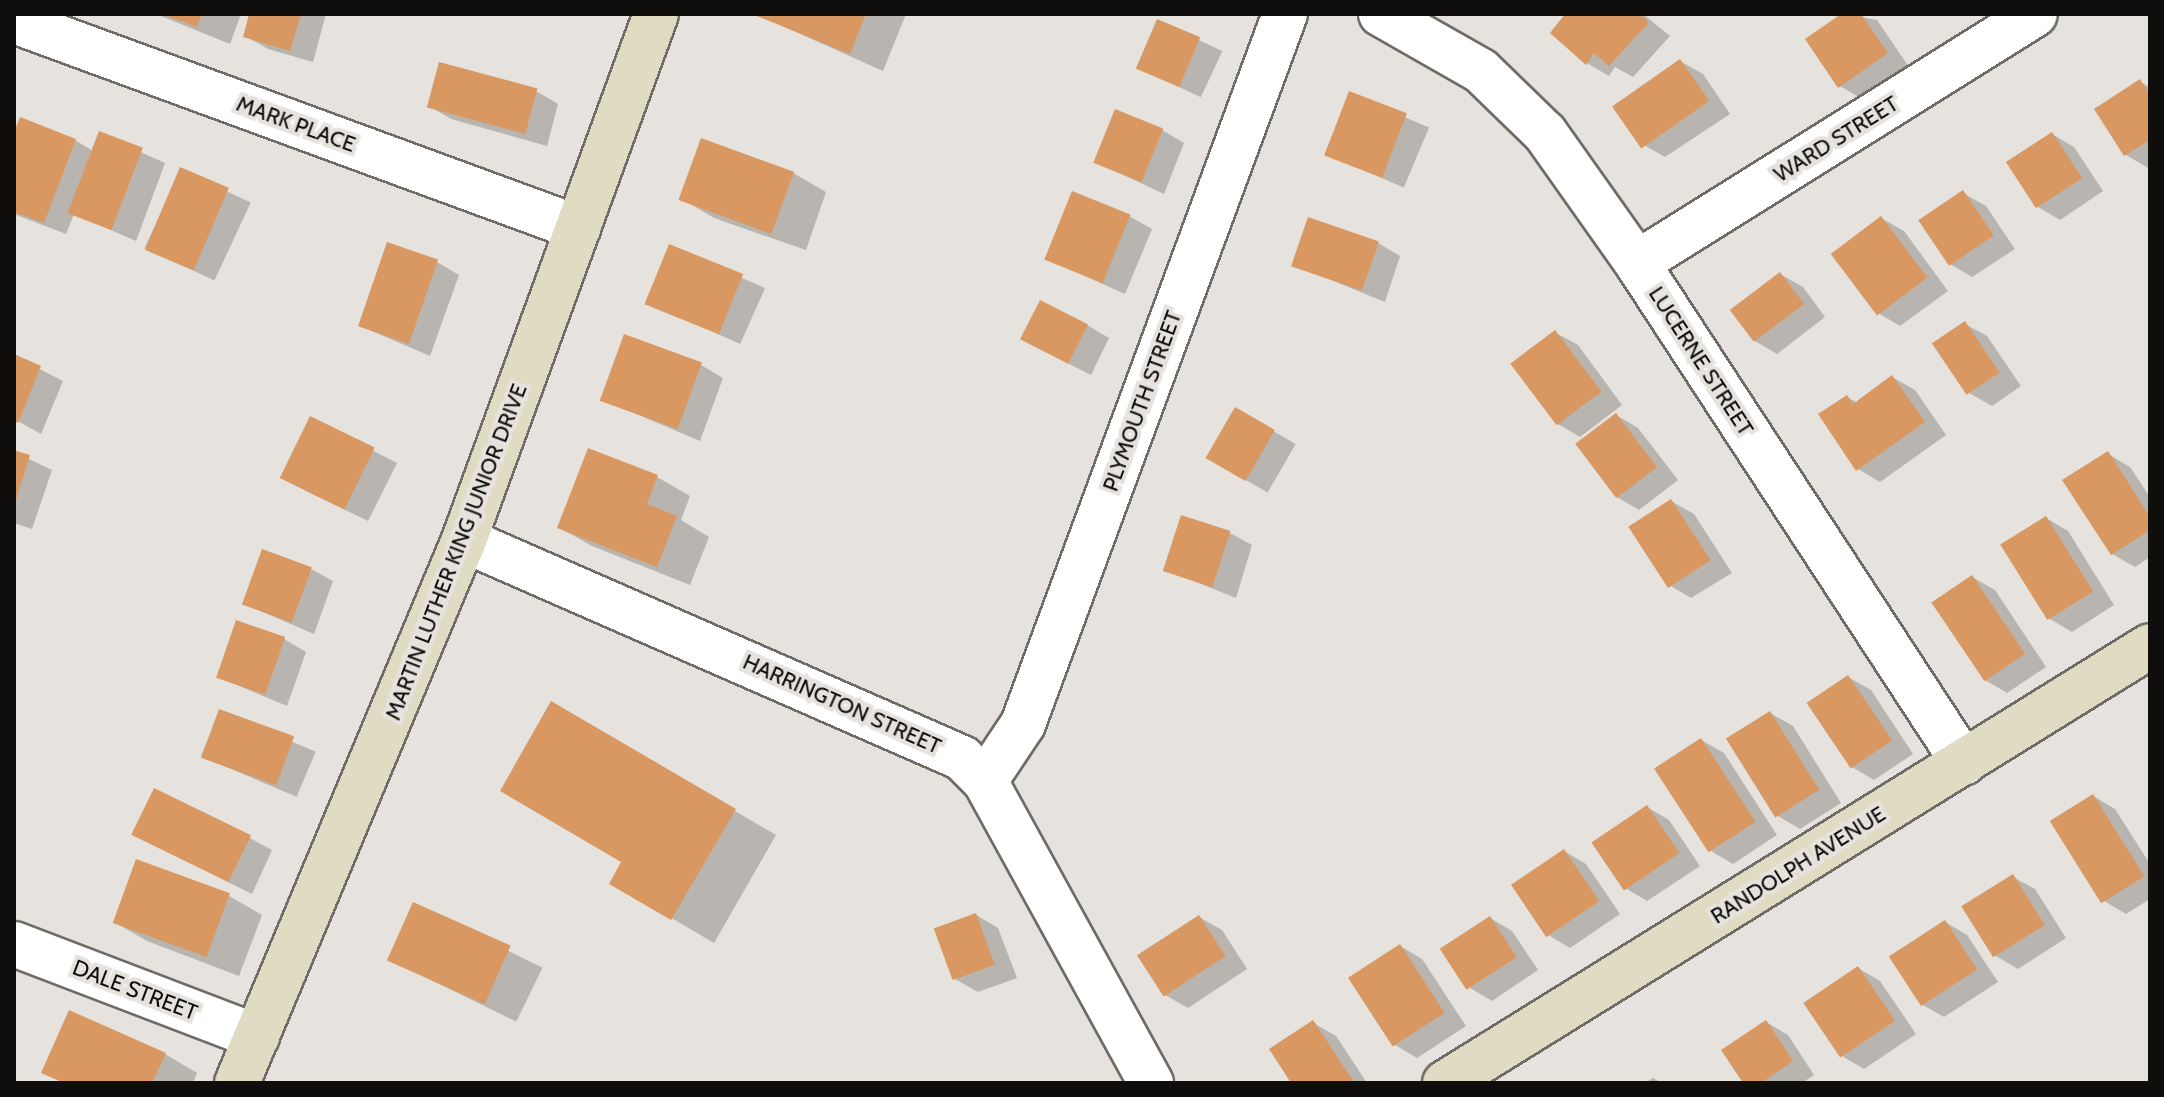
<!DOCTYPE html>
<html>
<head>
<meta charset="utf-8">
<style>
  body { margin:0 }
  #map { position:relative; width:2164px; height:1097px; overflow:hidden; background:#e6e2dd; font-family:Cabin,sans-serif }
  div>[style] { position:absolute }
  .shadow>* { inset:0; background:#0003; transform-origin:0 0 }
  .building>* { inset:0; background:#d99861; transform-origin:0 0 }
  .roads { filter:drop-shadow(2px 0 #6f6b66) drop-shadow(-2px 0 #6f6b66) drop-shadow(0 2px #6f6b66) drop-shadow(0 -2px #6f6b66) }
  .street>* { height:44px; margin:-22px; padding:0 22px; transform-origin:22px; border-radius:22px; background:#fff }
  .secondary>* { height:44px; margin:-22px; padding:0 22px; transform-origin:22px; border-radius:22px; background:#e0dbc3 }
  span { translate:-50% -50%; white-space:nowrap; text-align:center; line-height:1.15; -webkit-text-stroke:8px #e6e2dd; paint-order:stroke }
  .street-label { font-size:22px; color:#0f0e0c }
  .frame { position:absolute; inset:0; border:16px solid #0f0e0c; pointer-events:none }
</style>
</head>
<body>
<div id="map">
  <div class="shadow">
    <i style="clip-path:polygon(156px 14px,241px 14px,230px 44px)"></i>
    <i style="clip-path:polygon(252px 14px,326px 14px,313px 62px,268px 49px,245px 36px)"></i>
    <i style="clip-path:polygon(756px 14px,906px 14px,883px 71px)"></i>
    <i style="clip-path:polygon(1568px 14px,1643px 14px,1670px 36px,1633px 77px,1615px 67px,1609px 76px,1587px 63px)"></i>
    <i style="clip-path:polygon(1844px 14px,1877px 20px,1909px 67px,1862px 99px,1840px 86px)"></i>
    <i style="left:1158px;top:21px;width:71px;height:51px;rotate:25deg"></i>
    <i style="clip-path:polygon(1680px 61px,1703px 74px,1730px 114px,1665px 157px,1642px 144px)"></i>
    <i style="clip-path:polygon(2140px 82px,2150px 87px,2148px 168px,2126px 155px)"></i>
    <i style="clip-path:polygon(536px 91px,558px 104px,547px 146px,451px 119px,429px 106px)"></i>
    <i style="left:1350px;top:94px;width:86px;height:65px;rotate:23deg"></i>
    <i style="clip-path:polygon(1162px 130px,1184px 143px,1164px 194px,1096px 162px)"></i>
    <i style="clip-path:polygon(100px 134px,165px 163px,136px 241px,74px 214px,66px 234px,14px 214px,14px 138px,75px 140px,93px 151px)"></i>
    <i style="clip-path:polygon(2052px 134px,2074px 147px,2103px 191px,2060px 220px,2038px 207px)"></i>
    <i style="left:181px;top:170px;width:77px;height:86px;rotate:25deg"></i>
    <i style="clip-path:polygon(793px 173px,826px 192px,806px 250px,714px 218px,682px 199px)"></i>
    <i style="clip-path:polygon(1963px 193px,1986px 206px,2015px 249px,1972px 277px,1950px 264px)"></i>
    <i style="clip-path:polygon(1129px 216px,1152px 229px,1125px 294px,1047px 259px)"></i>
    <i style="clip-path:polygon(1881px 218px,1904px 231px,1948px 291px,1900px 326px,1878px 313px)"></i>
    <i style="clip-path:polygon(1378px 243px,1400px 256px,1385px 302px,1294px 265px)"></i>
    <i style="left:670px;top:246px;width:104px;height:61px;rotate:24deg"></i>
    <i style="clip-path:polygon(437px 262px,459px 275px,430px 356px,360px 326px)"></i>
    <i style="clip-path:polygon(1780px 274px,1803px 287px,1825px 317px,1777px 354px,1755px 341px,1732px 310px)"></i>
    <i style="clip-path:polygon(1965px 324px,1987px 336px,2021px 386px,1992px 406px,1969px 393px)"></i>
    <i style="clip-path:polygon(1087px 325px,1109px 338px,1091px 375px,1046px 352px)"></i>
    <i style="clip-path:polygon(1556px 333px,1578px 345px,1622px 405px,1580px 437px,1558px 424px)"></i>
    <i style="clip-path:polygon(14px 356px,63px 381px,41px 434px,14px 419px)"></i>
    <i style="clip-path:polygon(701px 365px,723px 378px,700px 441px,601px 399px)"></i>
    <i style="clip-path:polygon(1892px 377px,1915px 390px,1946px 435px,1880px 482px,1858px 469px,1847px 397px,1858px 403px)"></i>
    <i style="left:1235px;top:409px;width:70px;height:56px;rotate:30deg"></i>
    <i style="clip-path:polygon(1616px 415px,1638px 428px,1678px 480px,1639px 510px,1617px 497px,1577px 445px)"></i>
    <i style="clip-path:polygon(311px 419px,397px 463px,368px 521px,304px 490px)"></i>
    <i style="clip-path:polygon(14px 452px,52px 470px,32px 529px,14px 523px)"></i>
    <i style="clip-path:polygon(2108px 454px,2130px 467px,2150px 497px,2150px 557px,2135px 567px,2112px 554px)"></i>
    <i style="clip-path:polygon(657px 477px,690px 496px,681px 520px,709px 537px,690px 585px,592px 546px,560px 528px)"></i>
    <i style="clip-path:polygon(1671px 501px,1694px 514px,1732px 573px,1691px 598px,1669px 585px)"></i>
    <i style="clip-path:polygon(2046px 518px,2068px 531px,2114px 605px,2072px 632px,2050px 619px)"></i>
    <i style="clip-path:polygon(1230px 533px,1252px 545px,1236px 598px,1166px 570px)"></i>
    <i style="clip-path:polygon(311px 569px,333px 581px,314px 634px,244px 604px)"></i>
    <i style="clip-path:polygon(1972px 577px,1995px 590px,2046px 667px,2007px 693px,1985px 680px)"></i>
    <i style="clip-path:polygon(284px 639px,306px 652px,287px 706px,218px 677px)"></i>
    <i style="clip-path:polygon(1848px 677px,1871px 690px,1913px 754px,1874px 780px,1852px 767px)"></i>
    <i style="clip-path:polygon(552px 704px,776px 835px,714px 943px,612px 883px,624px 862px)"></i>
    <i style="left:220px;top:711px;width:104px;height:49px;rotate:23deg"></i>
    <i style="clip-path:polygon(1770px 713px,1793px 726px,1841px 803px,1800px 829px,1778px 816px,1729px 739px)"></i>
    <i style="clip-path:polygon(1701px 740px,1724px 753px,1777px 835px,1733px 864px,1711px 851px)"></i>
    <i style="clip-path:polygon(2093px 796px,2115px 809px,2150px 864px,2150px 899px,2126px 914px,2104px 901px)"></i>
    <i style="clip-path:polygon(1647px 807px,1669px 820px,1700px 866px,1647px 901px,1625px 888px)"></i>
    <i style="clip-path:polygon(134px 835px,250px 838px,272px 850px,252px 894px)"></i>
    <i style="clip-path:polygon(1564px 851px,1586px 864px,1620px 914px,1570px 948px,1548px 935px)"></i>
    <i style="clip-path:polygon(137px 861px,229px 896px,262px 915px,239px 976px,147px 941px,114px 922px)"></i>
    <i style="clip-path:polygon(2013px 877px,2035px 889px,2066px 938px,2018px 969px,1996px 956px)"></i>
    <i style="left:414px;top:905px;width:143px;height:60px;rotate:26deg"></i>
    <i style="clip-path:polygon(976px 915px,998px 928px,1017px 978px,978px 992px,955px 979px)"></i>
    <i style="clip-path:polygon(1199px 917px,1222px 930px,1247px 969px,1188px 1008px,1165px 995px)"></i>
    <i style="clip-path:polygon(1490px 918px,1512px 931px,1538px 970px,1492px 1001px,1470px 988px)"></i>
    <i style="clip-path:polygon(1945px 922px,1967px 935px,1998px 982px,1944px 1017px,1921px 1004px)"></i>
    <i style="clip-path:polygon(1400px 946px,1422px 959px,1466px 1026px,1417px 1058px,1395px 1045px,1351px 978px)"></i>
    <i style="clip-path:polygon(1858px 968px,1880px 981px,1916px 1034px,1864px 1069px,1842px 1056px)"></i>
    <i style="clip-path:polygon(1766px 1022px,1788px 1035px,1814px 1075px,1802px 1083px,1746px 1083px)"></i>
    <i style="clip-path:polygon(1313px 1023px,1336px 1036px,1367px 1083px,1293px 1083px)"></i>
    <i style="clip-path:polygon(165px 1054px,197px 1073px,193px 1083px,63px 1083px,44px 1072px)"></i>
    <i style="clip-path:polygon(1653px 1078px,1662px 1083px,1645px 1083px)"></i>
  </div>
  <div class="building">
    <i style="clip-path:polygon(162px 14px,202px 14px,197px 27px)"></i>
    <i style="clip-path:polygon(249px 14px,301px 14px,290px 51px,243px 37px)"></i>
    <i style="clip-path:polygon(752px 14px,866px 14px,850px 54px)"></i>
    <i style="clip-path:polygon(1565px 14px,1639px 14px,1649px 22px,1609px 66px,1594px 53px,1586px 65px,1550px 33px)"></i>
    <i style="clip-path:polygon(1841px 14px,1861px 14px,1888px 53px,1838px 88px,1805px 39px)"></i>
    <i style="left:1157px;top:19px;width:47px;height:54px;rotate:23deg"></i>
    <i style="left:1680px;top:59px;width:51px;height:83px;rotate:55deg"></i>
    <i style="left:439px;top:62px;width:102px;height:47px;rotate:15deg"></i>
    <i style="clip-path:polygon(2140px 79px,2150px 95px,2150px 140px,2124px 156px,2094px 109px)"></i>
    <i style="left:1349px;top:91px;width:62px;height:69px;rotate:21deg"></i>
    <i style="left:1115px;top:109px;width:52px;height:58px;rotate:22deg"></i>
    <i style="clip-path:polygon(20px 117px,76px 139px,44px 223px,14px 212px,14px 132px)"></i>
    <i style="left:99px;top:131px;width:47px;height:88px;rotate:21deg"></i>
    <i style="left:2052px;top:132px;width:55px;height:55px;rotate:57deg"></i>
    <i style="left:701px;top:138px;width:99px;height:66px;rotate:20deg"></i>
    <i style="left:180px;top:167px;width:53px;height:90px;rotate:23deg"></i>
    <i style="left:1963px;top:190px;width:55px;height:54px;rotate:56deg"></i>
    <i style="left:1072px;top:191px;width:63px;height:74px;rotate:22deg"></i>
    <i style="left:1881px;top:216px;width:77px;height:63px;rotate:53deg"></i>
    <i style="left:1308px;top:217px;width:75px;height:52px;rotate:19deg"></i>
    <i style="left:387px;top:242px;width:54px;height:89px;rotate:19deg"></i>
    <i style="left:669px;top:244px;width:80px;height:65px;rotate:22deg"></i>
    <i style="left:1780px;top:272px;width:40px;height:63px;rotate:53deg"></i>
    <i style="left:1040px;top:300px;width:54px;height:44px;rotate:27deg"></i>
    <i style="left:1965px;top:321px;width:62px;height:40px;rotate:56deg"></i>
    <i style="left:1555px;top:330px;width:77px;height:56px;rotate:53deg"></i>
    <i style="left:624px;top:334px;width:83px;height:71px;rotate:20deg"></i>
    <i style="clip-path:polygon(14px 354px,41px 366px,18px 423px,14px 421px)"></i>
    <i style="clip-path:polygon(1892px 375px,1925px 422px,1856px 471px,1818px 414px,1847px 395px,1853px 404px)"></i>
    <i style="left:1235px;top:407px;width:46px;height:59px;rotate:30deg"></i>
    <i style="left:1616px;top:413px;width:68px;height:51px;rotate:53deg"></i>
    <i style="left:310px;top:416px;width:72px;height:69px;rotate:26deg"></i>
    <i style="clip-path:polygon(588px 448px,658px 475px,647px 504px,677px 516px,657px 567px,557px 528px)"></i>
    <i style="clip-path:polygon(14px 450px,30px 455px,15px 503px,14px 503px)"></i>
    <i style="clip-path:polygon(2108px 451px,2150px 517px,2150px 530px,2111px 555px,2062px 480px)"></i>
    <i style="left:1671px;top:499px;width:73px;height:51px;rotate:57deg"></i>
    <i style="left:1181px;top:515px;width:52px;height:59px;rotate:18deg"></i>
    <i style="left:2046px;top:516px;width:89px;height:54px;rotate:58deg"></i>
    <i style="left:262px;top:549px;width:53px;height:59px;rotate:20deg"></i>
    <i style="left:1972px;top:575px;width:95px;height:49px;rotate:56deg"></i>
    <i style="left:236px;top:620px;width:52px;height:61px;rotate:19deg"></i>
    <i style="left:1848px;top:675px;width:79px;height:50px;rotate:56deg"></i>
    <i style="clip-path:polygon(551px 701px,736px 809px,671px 920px,609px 884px,621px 862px,500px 791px)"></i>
    <i style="left:219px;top:709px;width:80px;height:52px;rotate:20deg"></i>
    <i style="left:1770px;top:711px;width:93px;height:52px;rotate:58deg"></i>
    <i style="left:1701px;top:738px;width:100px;height:56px;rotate:57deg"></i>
    <i style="left:154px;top:788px;width:108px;height:52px;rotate:26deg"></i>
    <i style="left:2093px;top:794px;width:97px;height:51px;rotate:58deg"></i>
    <i style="left:1647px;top:805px;width:58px;height:67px;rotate:56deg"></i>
    <i style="left:1564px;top:849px;width:63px;height:64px;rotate:56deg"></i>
    <i style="left:136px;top:859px;width:100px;height:68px;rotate:20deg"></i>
    <i style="left:2013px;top:874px;width:60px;height:61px;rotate:58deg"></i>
    <i style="left:413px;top:902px;width:107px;height:64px;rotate:24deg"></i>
    <i style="left:976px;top:913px;width:55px;height:45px;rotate:70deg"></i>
    <i style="left:1199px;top:915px;width:49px;height:74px;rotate:57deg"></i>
    <i style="left:1490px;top:916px;width:49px;height:60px;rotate:57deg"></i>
    <i style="left:1945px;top:920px;width:59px;height:67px;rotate:57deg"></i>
    <i style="left:1400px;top:944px;width:82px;height:62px;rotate:57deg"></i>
    <i style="left:1858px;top:966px;width:66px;height:66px;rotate:56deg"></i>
    <i style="clip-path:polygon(69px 1010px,166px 1053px,152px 1083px,64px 1083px,41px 1073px)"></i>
    <i style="clip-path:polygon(1313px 1020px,1353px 1081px,1351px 1083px,1291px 1083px,1269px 1049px)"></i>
    <i style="clip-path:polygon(1766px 1020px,1793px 1061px,1761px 1083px,1743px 1083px,1721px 1050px)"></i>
  </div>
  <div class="roads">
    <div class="street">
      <i style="left:1381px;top:14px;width:115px;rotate:29.7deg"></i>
      <i style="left:1481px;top:71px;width:89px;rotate:44.1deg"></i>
      <i style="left:1545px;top:133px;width:159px;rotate:54.7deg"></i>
      <i style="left:1637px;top:263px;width:597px;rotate:56.82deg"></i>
      <i style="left:14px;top:21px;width:601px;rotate:20.15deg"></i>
      <i style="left:1637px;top:263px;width:469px;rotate:-32deg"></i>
      <i style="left:464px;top:540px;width:544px;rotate:23.64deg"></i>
      <i style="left:962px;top:758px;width:33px;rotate:45deg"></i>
      <i style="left:985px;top:781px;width:345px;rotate:61.2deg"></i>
      <i style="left:985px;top:781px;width:69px;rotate:-56.3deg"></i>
      <i style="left:1023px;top:724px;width:757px;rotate:-69.75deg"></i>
      <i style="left:14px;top:944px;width:260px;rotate:20.9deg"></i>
    </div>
    <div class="secondary">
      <i style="left:237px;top:1083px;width:589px;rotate:-67.31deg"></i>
      <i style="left:464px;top:540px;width:560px;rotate:-69.95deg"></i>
      <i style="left:1445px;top:1083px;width:829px;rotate:-31.79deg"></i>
    </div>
  </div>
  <div class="street-label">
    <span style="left:296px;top:124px;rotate:20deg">MARK PLACE</span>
    <span style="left:1836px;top:139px;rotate:-32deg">WARD STREET</span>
    <span style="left:1701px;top:361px;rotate:57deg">LUCERNE STREET</span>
    <span style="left:1142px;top:401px;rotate:-70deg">PLYMOUTH STREET</span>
    <span style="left:456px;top:552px;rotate:-69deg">MARTIN LUTHER KING JUNIOR DRIVE</span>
    <span style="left:842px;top:704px;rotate:24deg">HARRINGTON STREET</span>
    <span style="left:1798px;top:865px;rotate:-32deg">RANDOLPH AVENUE</span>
    <span style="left:135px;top:990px;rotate:21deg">DALE STREET</span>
  </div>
  <div class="frame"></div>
</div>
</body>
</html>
